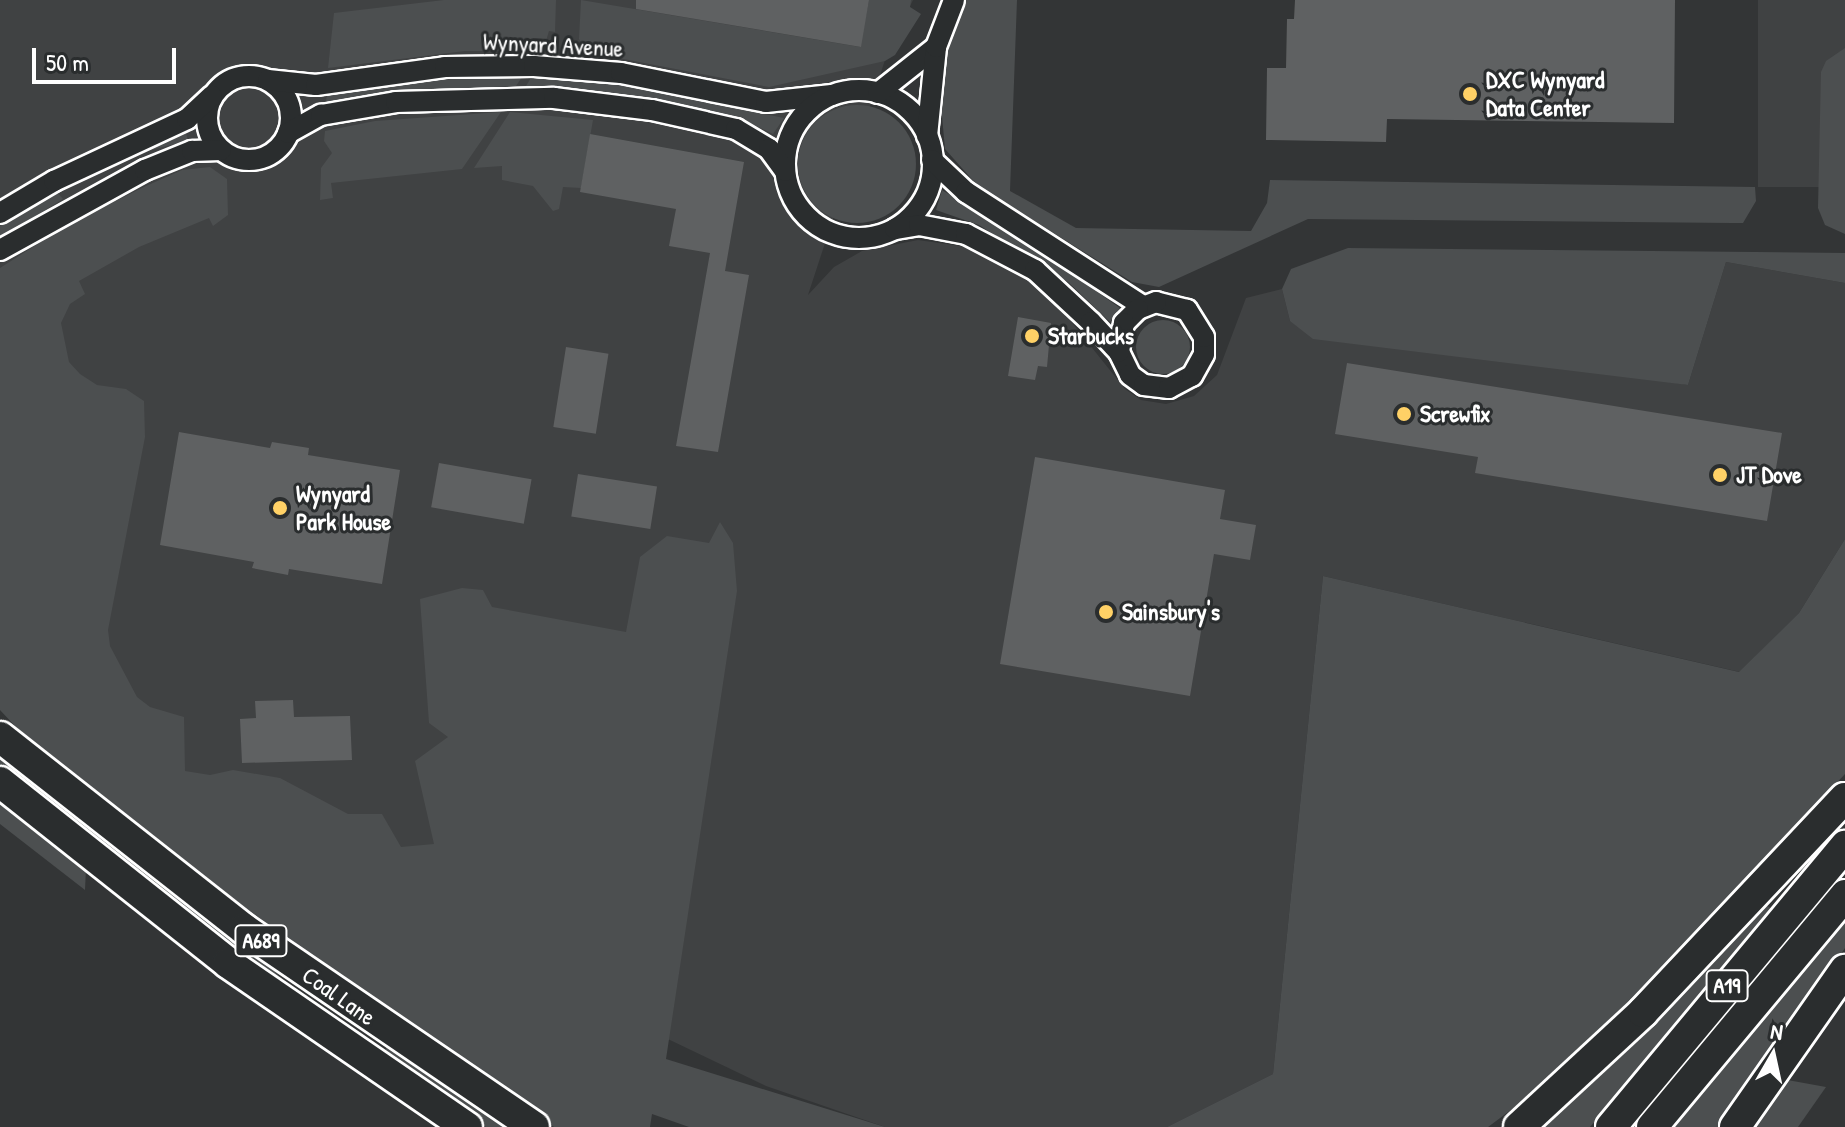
<!DOCTYPE html>
<html>
<head>
<meta charset="utf-8">
<style>
  body { margin:0 }
  #map { position:relative; width:1845px; height:1127px; overflow:hidden; background:#333536; font-family:"Patrick Hand",sans-serif }
  div>[style] { position:absolute }
  .built>* { inset:0; background:#404243; transform-origin:0 0 }
  .green>* { inset:0; background:#4c4f50; transform-origin:0 0 }
  .round { border-radius:50% }
  .building>* { inset:0; background:#5f6162; transform-origin:0 0 }
  .roads { filter:drop-shadow(2px 0 #fff) drop-shadow(-2px 0 #fff) drop-shadow(0 2px #fff) drop-shadow(0 -2px #fff) }
  .minor>* { height:20px; margin:-10px; padding:0 10px; transform-origin:10px; border-radius:10px; background:#2a2d2e }
  .minor>.ring { margin:-10px; padding:0; box-sizing:content-box; background:none; border:20px solid #2a2d2e; border-radius:50% }
  .highway>* { height:30px; margin:-15px; padding:0 15px; transform-origin:15px; border-radius:15px; background:#2a2d2e }
  .dots>* { width:22px; height:22px; translate:-50% -50%; box-sizing:border-box; border:4px solid #2a2d2e; border-radius:50% }
  span { translate:-50% -50%; white-space:nowrap; text-align:center; line-height:1.15; -webkit-text-stroke:6px #2a2d2e; paint-order:stroke }
  .shield-label span { padding:2px 6px; background:#2a2d2e; border:2px solid; border-radius:6px; -webkit-text-stroke-width:0 }
  .shield-label { font-size:22px; color:#fff; font-weight:700 }
  .street-label { font-size:24px; color:#fff }
  .poi-label { font-size:24px; color:#fff; font-weight:700 }
  .left { translate:0 -50%; text-align:left }
  .north { position:absolute; left:1733px; top:1015px; width:80px; height:80px; -webkit-text-stroke:6px #2a2d2e; paint-order:stroke; rotate:9deg; font-size:22px; font-weight:700; line-height:32px; text-align:center; color:#fff }
  .north::after { content:''; display:block; margin:auto; width:28px; height:36px; background:#fff; clip-path:polygon(50% 0,100% 100%,50% 72%,0 100%) }
  .scale { position:absolute; left:32px; top:48px; width:144px; height:36px; box-sizing:border-box; border:4px solid #fff; border-top:0; padding-left:10px; font-size:24px; line-height:28px; white-space:nowrap; color:#fff; -webkit-text-stroke:6px #2a2d2e; paint-order:stroke }
</style>
</head>
<body>
<div id="map">
  <div class="built">
    <i style="clip-path:polygon(0 0,913px 0,887px 54px,808px 295px,834px 267px,862px 251px,918px 240px,975px 248px,1014px 266px,1049px 294px,1125px 389px,1141px 400px,1166px 404px,1194px 396px,1217px 375px,1246px 298px,1282px 289px,1290px 321px,1688px 385px,1726px 262px,1845px 283px,1845px 539px,1799px 613px,1740px 672px,1323px 576px,1273px 1074px,1167px 1127px,885px 1127px,766px 1086px,340px 882px,0 645px)"></i>
    <i style="left:1758px;top:0;width:87px;height:187px"></i>
  </div>
  <div class="green">
    <i style="clip-path:polygon(444px 0,556px 0,555px 32px,549px 31px,545px 44px,535px 51px,465px 51px,328px 68px,334px 13px)"></i>
    <i style="clip-path:polygon(581px 0,860px 47px,869px 0,911px 0,910px 7px,921px 14px,895px 55px,885px 61px,769px 87px,587px 52px,579px 39px)"></i>
    <i style="clip-path:polygon(966px 0,1017px 0,1010px 191px,1076px 228px,1251px 231px,1267px 203px,1270px 180px,1755px 187px,1756px 201px,1743px 223px,1732px 223px,1308px 219px,1159px 287px,1132px 282px,977px 185px,945px 149px,939px 83px,943px 57px)"></i>
    <i style="clip-path:polygon(1845px 48px,1845px 234px,1825px 225px,1818px 208px,1821px 72px,1826px 61px)"></i>
    <i style="clip-path:polygon(532px 76px,624px 85px,784px 118px,773px 134px,744px 120px,677px 104px,526px 86px)"></i>
    <i style="clip-path:polygon(522px 77px,516px 86px,401px 91px,326px 102px,327px 93px,420px 80px)"></i>
    <i class="round" style="left:798px;top:105px;width:118px;height:118px"></i>
    <i style="clip-path:polygon(501px 112px,462px 169px,331px 183px,333px 198px,320px 200px,321px 168px,332px 153px,324px 141px,325px 131px,375px 121px)"></i>
    <i style="clip-path:polygon(510px 112px,593px 120px,581px 188px,563px 187px,559px 209px,553px 211px,533px 186px,502px 180px,502px 166px,474px 168px)"></i>
    <i style="left:186px;top:133px;width:8px;height:130px;rotate:76deg"></i>
    <i style="clip-path:polygon(210px 167px,227px 179px,228px 215px,213px 226px,209px 218px,139px 247px,79px 281px,85px 294px,70px 304px,61px 323px,69px 362px,80px 374px,97px 385px,126px 389px,144px 401px,145px 437px,108px 630px,110px 646px,137px 697px,150px 707px,184px 717px,185px 771px,210px 775px,233px 770px,280px 778px,348px 814px,382px 814px,401px 847px,434px 844px,415px 761px,448px 737px,429px 723px,420px 599px,462px 588px,483px 590px,492px 607px,626px 632px,640px 557px,667px 536px,709px 543px,720px 522px,733px 543px,737px 591px,666px 1059px,885px 1127px,689px 1127px,652px 1114px,650px 1127px,554px 1127px,279px 943px,44px 757px,0 710px,0 268px,69px 224px,146px 186px,182px 170px)"></i>
    <i style="clip-path:polygon(942px 190px,1025px 241px,1120px 308px,1110px 322px,1068px 282px,979px 225px,936px 210px)"></i>
    <i style="clip-path:polygon(57px 192px,63px 199px,0 238px,0 226px)"></i>
    <i style="clip-path:polygon(1348px 248px,1845px 253px,1845px 283px,1726px 262px,1688px 385px,1313px 339px,1290px 321px,1282px 289px,1291px 269px)"></i>
    <i class="round" style="left:1136px;top:320px;width:54px;height:54px"></i>
    <i style="clip-path:polygon(1845px 539px,1845px 774px,1565px 1070px,1488px 1127px,1167px 1127px,1273px 1074px,1323px 576px,1739px 672px,1799px 613px)"></i>
    <i style="clip-path:polygon(0 755px,265px 962px,287px 984px,253px 966px,0 771px)"></i>
    <i style="clip-path:polygon(0 801px,86px 868px,85px 890px,0 824px)"></i>
    <i style="clip-path:polygon(1761px 901px,1773px 910px,1590px 1127px,1532px 1127px)"></i>
    <i style="clip-path:polygon(1845px 916px,1845px 948px,1721px 1127px,1671px 1127px)"></i>
    <i style="clip-path:polygon(387px 1047px,512px 1127px,486px 1127px,439px 1097px,381px 1057px)"></i>
    <i style="clip-path:polygon(1782px 1079px,1826px 1087px,1798px 1127px,1748px 1127px)"></i>
  </div>
  <div class="building">
    <i style="clip-path:polygon(636px 0,869px 0,861px 47px,636px 9px)"></i>
    <i style="clip-path:polygon(1295px 0,1675px 0,1674px 123px,1387px 119px,1386px 142px,1266px 140px,1267px 68px,1286px 68px,1287px 19px,1294px 19px)"></i>
    <i style="clip-path:polygon(590px 134px,744px 162px,725px 271px,749px 275px,718px 452px,676px 446px,710px 253px,669px 246px,676px 209px,580px 192px)"></i>
    <i style="clip-path:polygon(1018px 317px,1051px 323px,1047px 367px,1038px 366px,1035px 380px,1008px 376px)"></i>
    <i style="left:566px;top:347px;width:43px;height:81px;rotate:9deg"></i>
    <i style="clip-path:polygon(1347px 363px,1782px 433px,1767px 521px,1475px 473px,1478px 457px,1335px 434px)"></i>
    <i style="clip-path:polygon(179px 432px,270px 448px,272px 442px,309px 448px,308px 455px,400px 470px,382px 584px,289px 569px,288px 575px,252px 568px,254px 562px,160px 545px)"></i>
    <i style="clip-path:polygon(1035px 457px,1225px 490px,1220px 519px,1256px 525px,1250px 560px,1214px 554px,1190px 696px,1000px 664px)"></i>
    <i style="left:439px;top:463px;width:94px;height:45px;rotate:10deg"></i>
    <i style="left:578px;top:474px;width:80px;height:43px;rotate:9deg"></i>
    <i style="clip-path:polygon(293px 700px,294px 717px,350px 716px,352px 760px,242px 763px,240px 719px,256px 718px,255px 701px)"></i>
  </div>
  <div class="roads">
    <div class="minor">
      <i class="ring" style="left:207px;top:76px;width:64px;height:64px"></i>
      <i style="left:268px;top:80px;width:48px;rotate:5.9deg"></i>
      <i style="left:316px;top:85px;width:130px;rotate:-7.9deg"></i>
      <i style="left:445px;top:67px;width:89px;rotate:-0.6deg"></i>
      <i style="left:534px;top:66px;width:87px;rotate:4.6deg"></i>
      <i style="left:621px;top:73px;width:148px;rotate:11.3deg"></i>
      <i style="left:766px;top:102px;width:66px;rotate:-6.1deg"></i>
      <i class="ring" style="left:785px;top:90px;width:128px;height:128px"></i>
      <i style="left:878px;top:93px;width:74px;rotate:-38.4deg"></i>
      <i style="left:288px;top:133px;width:38px;rotate:-29deg"></i>
      <i style="left:321px;top:115px;width:76px;rotate:-9.8deg"></i>
      <i style="left:396px;top:102px;width:158px;rotate:-1.5deg"></i>
      <i style="left:554px;top:98px;width:99px;rotate:7deg"></i>
      <i style="left:652px;top:110px;width:86px;rotate:12.7deg"></i>
      <i style="left:736px;top:129px;width:39px;rotate:31deg"></i>
      <i style="left:769px;top:149px;width:27px;rotate:54deg"></i>
      <i style="left:927px;top:136px;width:89px;rotate:-84.2deg"></i>
      <i style="left:936px;top:47px;width:50px;rotate:-69deg"></i>
      <i style="left:932px;top:160px;width:47px;rotate:43.3deg"></i>
      <i style="left:966px;top:192px;width:211px;rotate:32.8deg"></i>
      <i style="left:0;top:213px;width:63px;rotate:-30.7deg"></i>
      <i style="left:54px;top:181px;width:147px;rotate:-25deg"></i>
      <i style="left:187px;top:119px;width:34px;rotate:-43deg"></i>
      <i style="left:895px;top:229px;width:24px;rotate:-9deg"></i>
      <i style="left:919px;top:225px;width:48px;rotate:10.8deg"></i>
      <i style="left:966px;top:234px;width:78px;rotate:27.6deg"></i>
      <i style="left:1035px;top:270px;width:76px;rotate:42.9deg"></i>
      <i style="left:1091px;top:322px;width:41px;rotate:47deg"></i>
      <i style="left:1119px;top:352px;width:25px;rotate:64deg"></i>
      <i style="left:1130px;top:375px;width:17px;rotate:36deg"></i>
      <i style="left:1144px;top:385px;width:25px;rotate:7deg"></i>
      <i style="left:1169px;top:388px;width:26px;rotate:-28deg"></i>
      <i style="left:1192px;top:376px;width:25px;rotate:-61deg"></i>
      <i style="left:1204px;top:354px;width:17px;rotate:-90deg"></i>
      <i style="left:1204px;top:337px;width:32px;rotate:-122deg"></i>
      <i style="left:1187px;top:310px;width:32px;rotate:-166deg"></i>
      <i style="left:1156px;top:302px;width:19px;rotate:159deg"></i>
      <i style="left:1138px;top:309px;width:20px;rotate:135deg"></i>
      <i style="left:1124px;top:323px;width:29px;rotate:100deg"></i>
      <i style="left:0;top:250px;width:166px;rotate:-28.9deg"></i>
      <i style="left:145px;top:170px;width:51px;rotate:-22deg"></i>
      <i style="left:192px;top:151px;width:29px;rotate:-2deg"></i>
    </div>
    <div class="highway">
      <i style="left:0;top:737px;width:310px;rotate:38.2deg"></i>
      <i style="left:244px;top:929px;width:351px;rotate:34.3deg"></i>
      <i style="left:0;top:782px;width:291px;rotate:38.4deg"></i>
      <i style="left:228px;top:963px;width:290px;rotate:34.5deg"></i>
      <i style="left:1519px;top:1127px;width:169px;rotate:-42.8deg"></i>
      <i style="left:1643px;top:1012px;width:294px;rotate:-46.7deg"></i>
      <i style="left:1611px;top:1127px;width:366px;rotate:-50.2deg"></i>
      <i style="left:1652px;top:1127px;width:302px;rotate:-50.2deg"></i>
      <i style="left:1735px;top:1127px;width:192px;rotate:-55deg"></i>
    </div>
  </div>
  <div class="dots">
    <i style="left:1470px;top:94px;background:#ffd166"></i>
    <i style="left:1032px;top:336px;background:#ffd166"></i>
    <i style="left:1404px;top:414px;background:#ffd166"></i>
    <i style="left:1720px;top:475px;background:#ffd166"></i>
    <i style="left:280px;top:508px;background:#ffd166"></i>
    <i style="left:1106px;top:612px;background:#ffd166"></i>
  </div>
  <div class="shield-label">
    <span style="left:261px;top:941px">A689</span>
    <span style="left:1727px;top:986px">A19</span>
  </div>
  <div class="street-label">
    <span style="left:553px;top:45px;rotate:3deg">Wynyard Avenue</span>
    <span style="left:339px;top:996px;rotate:35deg">Coal Lane</span>
  </div>
  <div class="poi-label">
    <span class="left" style="left:1486px;top:94px">DXC Wynyard<br>Data Center</span>
    <span class="left" style="left:1048px;top:336px">Starbucks</span>
    <span class="left" style="left:1420px;top:414px">Screwfix</span>
    <span class="left" style="left:1736px;top:475px">JT Dove</span>
    <span class="left" style="left:296px;top:508px">Wynyard<br>Park House</span>
    <span class="left" style="left:1122px;top:612px">Sainsbury's</span>
  </div>
  <div class="north">N</div>
  <div class="scale">50 m</div>
</div>
</body>
</html>
